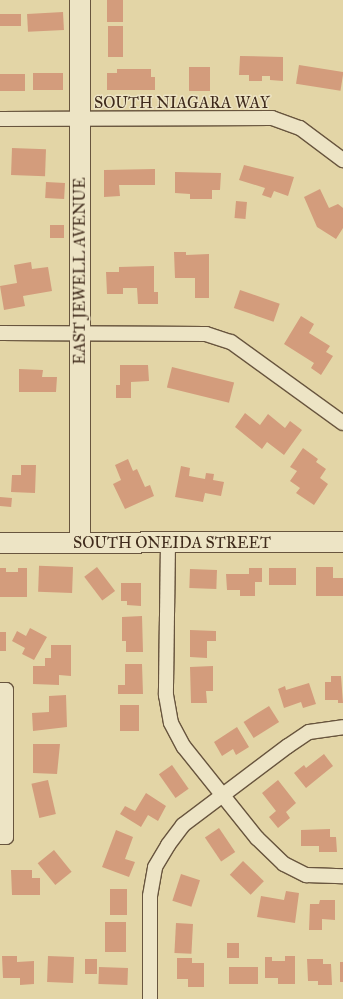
<!DOCTYPE html>
<html>
<head>
<meta charset="utf-8">
<style>
  body { margin:0 }
  #map { position:relative; width:343px; height:999px; overflow:hidden; background:#e3d5a6; font-family:"IM FELL Great Primer",serif }
  div>[style] { position:absolute }
  .building>* { inset:0; background:#d39c7c; transform-origin:0 0 }
  .roads { filter:drop-shadow(1px 0 #68553e) drop-shadow(-1px 0 #68553e) drop-shadow(0 1px #68553e) drop-shadow(0 -1px #68553e) }
  .street>* { height:14px; margin:-7px; padding:0 7px; transform-origin:7px; border-radius:7px; background:#ede4c5 }
  .secondary>* { height:20px; margin:-10px; padding:0 10px; transform-origin:10px; border-radius:10px; background:#ede4c5 }
  span { translate:-50% -50%; white-space:nowrap; text-align:center; line-height:1.15; -webkit-text-stroke:3px #ede4c5; paint-order:stroke }
  .street-label { font-size:16px; color:#3f2a1b }
</style>
</head>
<body>
<div id="map">
  <div class="building">
    <i style="left:107px;top:0;width:16px;height:22px"></i>
    <i style="left:63px;top:12px;width:18px;height:36px;rotate:87deg"></i>
    <i style="left:0;top:14px;width:21px;height:12px"></i>
    <i style="left:108px;top:26px;width:15px;height:31px"></i>
    <i style="clip-path:polygon(240px 56px,283px 57px,283px 81px,270px 80px,270px 76px,262px 76px,262px 81px,249px 81px,249px 75px,239px 75px)"></i>
    <i style="left:299px;top:65px;width:45px;height:19px;rotate:9deg"></i>
    <i style="left:189px;top:67px;width:21px;height:24px"></i>
    <i style="clip-path:polygon(117px 69px,151px 69px,151px 77px,155px 77px,155px 90px,107px 90px,107px 73px,117px 73px)"></i>
    <i style="left:63px;top:73px;width:17px;height:30px;rotate:90deg"></i>
    <i style="left:0;top:74px;width:25px;height:17px"></i>
    <i style="left:12px;top:148px;width:34px;height:27px;rotate:2deg"></i>
    <i style="clip-path:polygon(244px 165px,294px 177px,288px 196px,274px 191px,271px 198px,262px 195px,265px 188px,239px 180px)"></i>
    <i style="clip-path:polygon(155px 169px,155px 185px,119px 185px,120px 196px,104px 197px,104px 170px)"></i>
    <i style="clip-path:polygon(175px 172px,221px 173px,220px 190px,212px 190px,212px 199px,190px 199px,190px 194px,175px 193px)"></i>
    <i style="left:46px;top:182px;width:19px;height:16px;rotate:3deg"></i>
    <i style="clip-path:polygon(320px 189px,329px 208px,338px 204px,343px 208px,343px 228px,336px 239px,317px 227px,304px 197px)"></i>
    <i style="left:236px;top:201px;width:11px;height:17px;rotate:5deg"></i>
    <i style="left:50px;top:225px;width:14px;height:13px"></i>
    <i style="clip-path:polygon(174px 252px,186px 252px,186px 255px,209px 254px,209px 298px,195px 298px,195px 278px,175px 278px)"></i>
    <i style="clip-path:polygon(31px 262px,32px 269px,48px 267px,52px 291px,23px 296px,25px 306px,4px 310px,0 286px,17px 283px,14px 265px)"></i>
    <i style="clip-path:polygon(154px 266px,154px 292px,158px 292px,158px 304px,138px 304px,137px 288px,123px 288px,123px 294px,107px 294px,106px 272px,119px 272px,119px 267px)"></i>
    <i style="left:240px;top:290px;width:42px;height:19px;rotate:19deg"></i>
    <i style="clip-path:polygon(301px 316px,314px 324px,309px 333px,330px 346px,326px 352px,333px 356px,321px 375px,311px 368px,314px 363px,284px 344px)"></i>
    <i style="clip-path:polygon(120px 365px,148px 365px,149px 381px,131px 382px,131px 398px,116px 398px,116px 385px,120px 385px)"></i>
    <i style="left:172px;top:367px;width:64px;height:21px;rotate:14deg"></i>
    <i style="clip-path:polygon(19px 369px,43px 370px,42px 377px,57px 377px,56px 392px,19px 392px)"></i>
    <i style="clip-path:polygon(245px 413px,260px 425px,268px 414px,285px 428px,290px 421px,302px 430px,284px 455px,267px 442px,262px 449px,235px 427px)"></i>
    <i style="clip-path:polygon(303px 448px,318px 459px,316px 462px,326px 469px,320px 478px,328px 484px,314px 505px,296px 493px,300px 488px,290px 481px,297px 471px,290px 467px)"></i>
    <i style="clip-path:polygon(128px 459px,133px 471px,137px 469px,145px 487px,150px 485px,154px 496px,125px 509px,113px 484px,121px 480px,115px 465px)"></i>
    <i style="clip-path:polygon(21px 465px,36px 465px,35px 493px,11px 492px,12px 475px,21px 475px)"></i>
    <i style="clip-path:polygon(181px 466px,190px 468px,189px 476px,205px 479px,206px 473px,214px 474px,213px 480px,224px 482px,221px 496px,205px 493px,203px 502px,175px 497px)"></i>
    <i style="left:0;top:497px;width:12px;height:9px;rotate:5deg"></i>
    <i style="left:73px;top:567px;width:26px;height:34px;rotate:92deg"></i>
    <i style="left:97px;top:567px;width:30px;height:16px;rotate:53deg"></i>
    <i style="clip-path:polygon(316px 567px,333px 567px,333px 578px,343px 578px,343px 596px,316px 596px)"></i>
    <i style="clip-path:polygon(0 568px,6px 568px,6px 572px,18px 572px,18px 568px,27px 568px,27px 597px,0 597px)"></i>
    <i style="clip-path:polygon(249px 568px,262px 568px,262px 582px,255px 582px,255px 596px,240px 596px,240px 590px,227px 590px,226px 574px,249px 574px)"></i>
    <i style="left:269px;top:568px;width:27px;height:17px"></i>
    <i style="left:190px;top:569px;width:27px;height:19px;rotate:2deg"></i>
    <i style="clip-path:polygon(121px 583px,141px 583px,141px 606px,127px 605px,127px 601px,121px 601px)"></i>
    <i style="clip-path:polygon(142px 616px,143px 652px,126px 652px,126px 641px,122px 641px,122px 617px)"></i>
    <i style="clip-path:polygon(30px 628px,47px 637px,34px 660px,22px 654px,25px 648px,12px 641px,17px 631px,26px 636px)"></i>
    <i style="clip-path:polygon(190px 630px,216px 631px,216px 641px,207px 641px,207px 658px,190px 657px)"></i>
    <i style="left:0;top:632px;width:6px;height:19px"></i>
    <i style="clip-path:polygon(51px 645px,71px 645px,71px 676px,59px 675px,59px 685px,33px 684px,33px 666px,45px 666px,45px 658px,51px 658px)"></i>
    <i style="clip-path:polygon(125px 664px,142px 664px,143px 694px,118px 694px,118px 685px,125px 685px)"></i>
    <i style="clip-path:polygon(213px 666px,213px 691px,206px 691px,207px 703px,191px 703px,190px 667px)"></i>
    <i style="clip-path:polygon(331px 676px,341px 676px,343px 703px,338px 703px,338px 700px,325px 700px,325px 682px,331px 682px)"></i>
    <i style="clip-path:polygon(309px 683px,316px 704px,303px 708px,301px 702px,284px 708px,278px 689px,285px 686px,286px 690px)"></i>
    <i style="clip-path:polygon(66px 695px,67px 727px,33px 731px,32px 713px,49px 712px,49px 696px)"></i>
    <i style="left:120px;top:705px;width:19px;height:26px"></i>
    <i style="left:269px;top:706px;width:19px;height:30px;rotate:58deg"></i>
    <i style="clip-path:polygon(237px 727px,249px 747px,236px 755px,233px 749px,222px 756px,214px 742px)"></i>
    <i style="clip-path:polygon(33px 744px,60px 744px,57px 774px,33px 773px)"></i>
    <i style="clip-path:polygon(324px 754px,333px 766px,306px 788px,294px 773px,304px 765px,306px 768px)"></i>
    <i style="left:172px;top:765px;width:29px;height:16px;rotate:55deg"></i>
    <i style="left:48px;top:780px;width:35px;height:17px;rotate:77deg"></i>
    <i style="clip-path:polygon(278px 780px,296px 803px,286px 812px,290px 818px,278px 828px,269px 817px,276px 811px,262px 793px)"></i>
    <i style="clip-path:polygon(146px 793px,166px 806px,158px 821px,148px 815px,141px 827px,120px 814px,125px 806px,135px 811px)"></i>
    <i style="left:219px;top:828px;width:29px;height:17px;rotate:56deg"></i>
    <i style="clip-path:polygon(330px 829px,330px 837px,336px 837px,337px 852px,319px 852px,319px 846px,301px 846px,301px 830px)"></i>
    <i style="clip-path:polygon(116px 830px,133px 837px,125px 859px,135px 862px,129px 877px,102px 867px)"></i>
    <i style="left:54px;top:850px;width:28px;height:21px;rotate:51deg"></i>
    <i style="left:243px;top:861px;width:29px;height:19px;rotate:44deg"></i>
    <i style="clip-path:polygon(11px 870px,32px 870px,32px 878px,40px 878px,40px 895px,12px 895px)"></i>
    <i style="left:181px;top:874px;width:20px;height:28px;rotate:18deg"></i>
    <i style="left:110px;top:889px;width:17px;height:26px"></i>
    <i style="clip-path:polygon(286px 891px,299px 893px,295px 923px,257px 917px,261px 896px,284px 900px)"></i>
    <i style="clip-path:polygon(320px 900px,335px 900px,335px 920px,322px 919px,322px 930px,309px 930px,310px 904px,319px 904px)"></i>
    <i style="left:105px;top:922px;width:21px;height:30px"></i>
    <i style="left:176px;top:923px;width:17px;height:30px;rotate:3deg"></i>
    <i style="left:227px;top:943px;width:12px;height:15px"></i>
    <i style="clip-path:polygon(2px 956px,17px 956px,17px 962px,34px 961px,34px 984px,20px 985px,20px 978px,3px 978px)"></i>
    <i style="left:48px;top:956px;width:26px;height:26px;rotate:2deg"></i>
    <i style="clip-path:polygon(285px 956px,295px 956px,295px 984px,278px 984px,278px 978px,265px 978px,265px 957px,272px 957px,272px 961px,285px 961px)"></i>
    <i style="clip-path:polygon(177px 958px,192px 958px,192px 963px,204px 963px,204px 987px,188px 987px,188px 979px,177px 979px)"></i>
    <i style="left:85px;top:959px;width:12px;height:15px"></i>
    <i style="clip-path:polygon(307px 959px,323px 959px,323px 964px,331px 964px,332px 985px,318px 985px,318px 981px,308px 981px)"></i>
    <i style="left:340px;top:962px;width:3px;height:20px"></i>
    <i style="left:99px;top:967px;width:29px;height:17px;rotate:2deg"></i>
    <i style="left:229px;top:967px;width:29px;height:17px"></i>
  </div>
  <div class="roads">
    <div class="street">
      <i style="left:0;top:119px;width:272px;rotate:-0.2deg"></i>
      <i style="left:272px;top:118px;width:30px;rotate:20deg"></i>
      <i style="left:300px;top:128px;width:54px;rotate:36.7deg"></i>
      <i style="left:0;top:333px;width:206px;rotate:0.3deg"></i>
      <i style="left:206px;top:334px;width:26px;rotate:18deg"></i>
      <i style="left:231px;top:342px;width:138px;rotate:35.9deg"></i>
      <i style="left:168px;top:543px;width:152px;rotate:90.8deg"></i>
      <i style="left:166px;top:695px;width:28px;rotate:80deg"></i>
      <i style="left:171px;top:723px;width:27px;rotate:62deg"></i>
      <i style="left:184px;top:747px;width:117px;rotate:51.3deg"></i>
      <i style="left:257px;top:838px;width:37px;rotate:44deg"></i>
      <i style="left:284px;top:864px;width:25px;rotate:27deg"></i>
      <i style="left:306px;top:875px;width:37px;rotate:2deg"></i>
      <i style="left:0;top:690px;width:6px"></i>
      <i style="left:6px;top:690px;width:147px;rotate:90deg"></i>
      <i style="left:6px;top:837px;width:6px;rotate:180deg"></i>
      <i style="left:150px;top:999px;width:103px;rotate:-90deg"></i>
      <i style="left:150px;top:896px;width:29px;rotate:-80deg"></i>
      <i style="left:155px;top:867px;width:26px;rotate:-59deg"></i>
      <i style="left:168px;top:845px;width:25px;rotate:-53deg"></i>
      <i style="left:183px;top:825px;width:131px;rotate:-37deg"></i>
      <i style="left:288px;top:746px;width:25px;rotate:-34deg"></i>
      <i style="left:309px;top:732px;width:34px;rotate:-8deg"></i>
    </div>
    <div class="secondary">
      <i style="left:80px;top:0;width:543px;rotate:90deg"></i>
      <i style="left:0;top:543px;width:343px;rotate:-0.2deg"></i>
    </div>
  </div>
  <div class="street-label">
    <span style="left:182px;top:103px">SOUTH NIAGARA WAY</span>
    <span style="left:80px;top:271px;rotate:-90deg">EAST JEWELL AVENUE</span>
    <span style="left:172px;top:543px">SOUTH ONEIDA STREET</span>
  </div>
</div>
</body>
</html>
